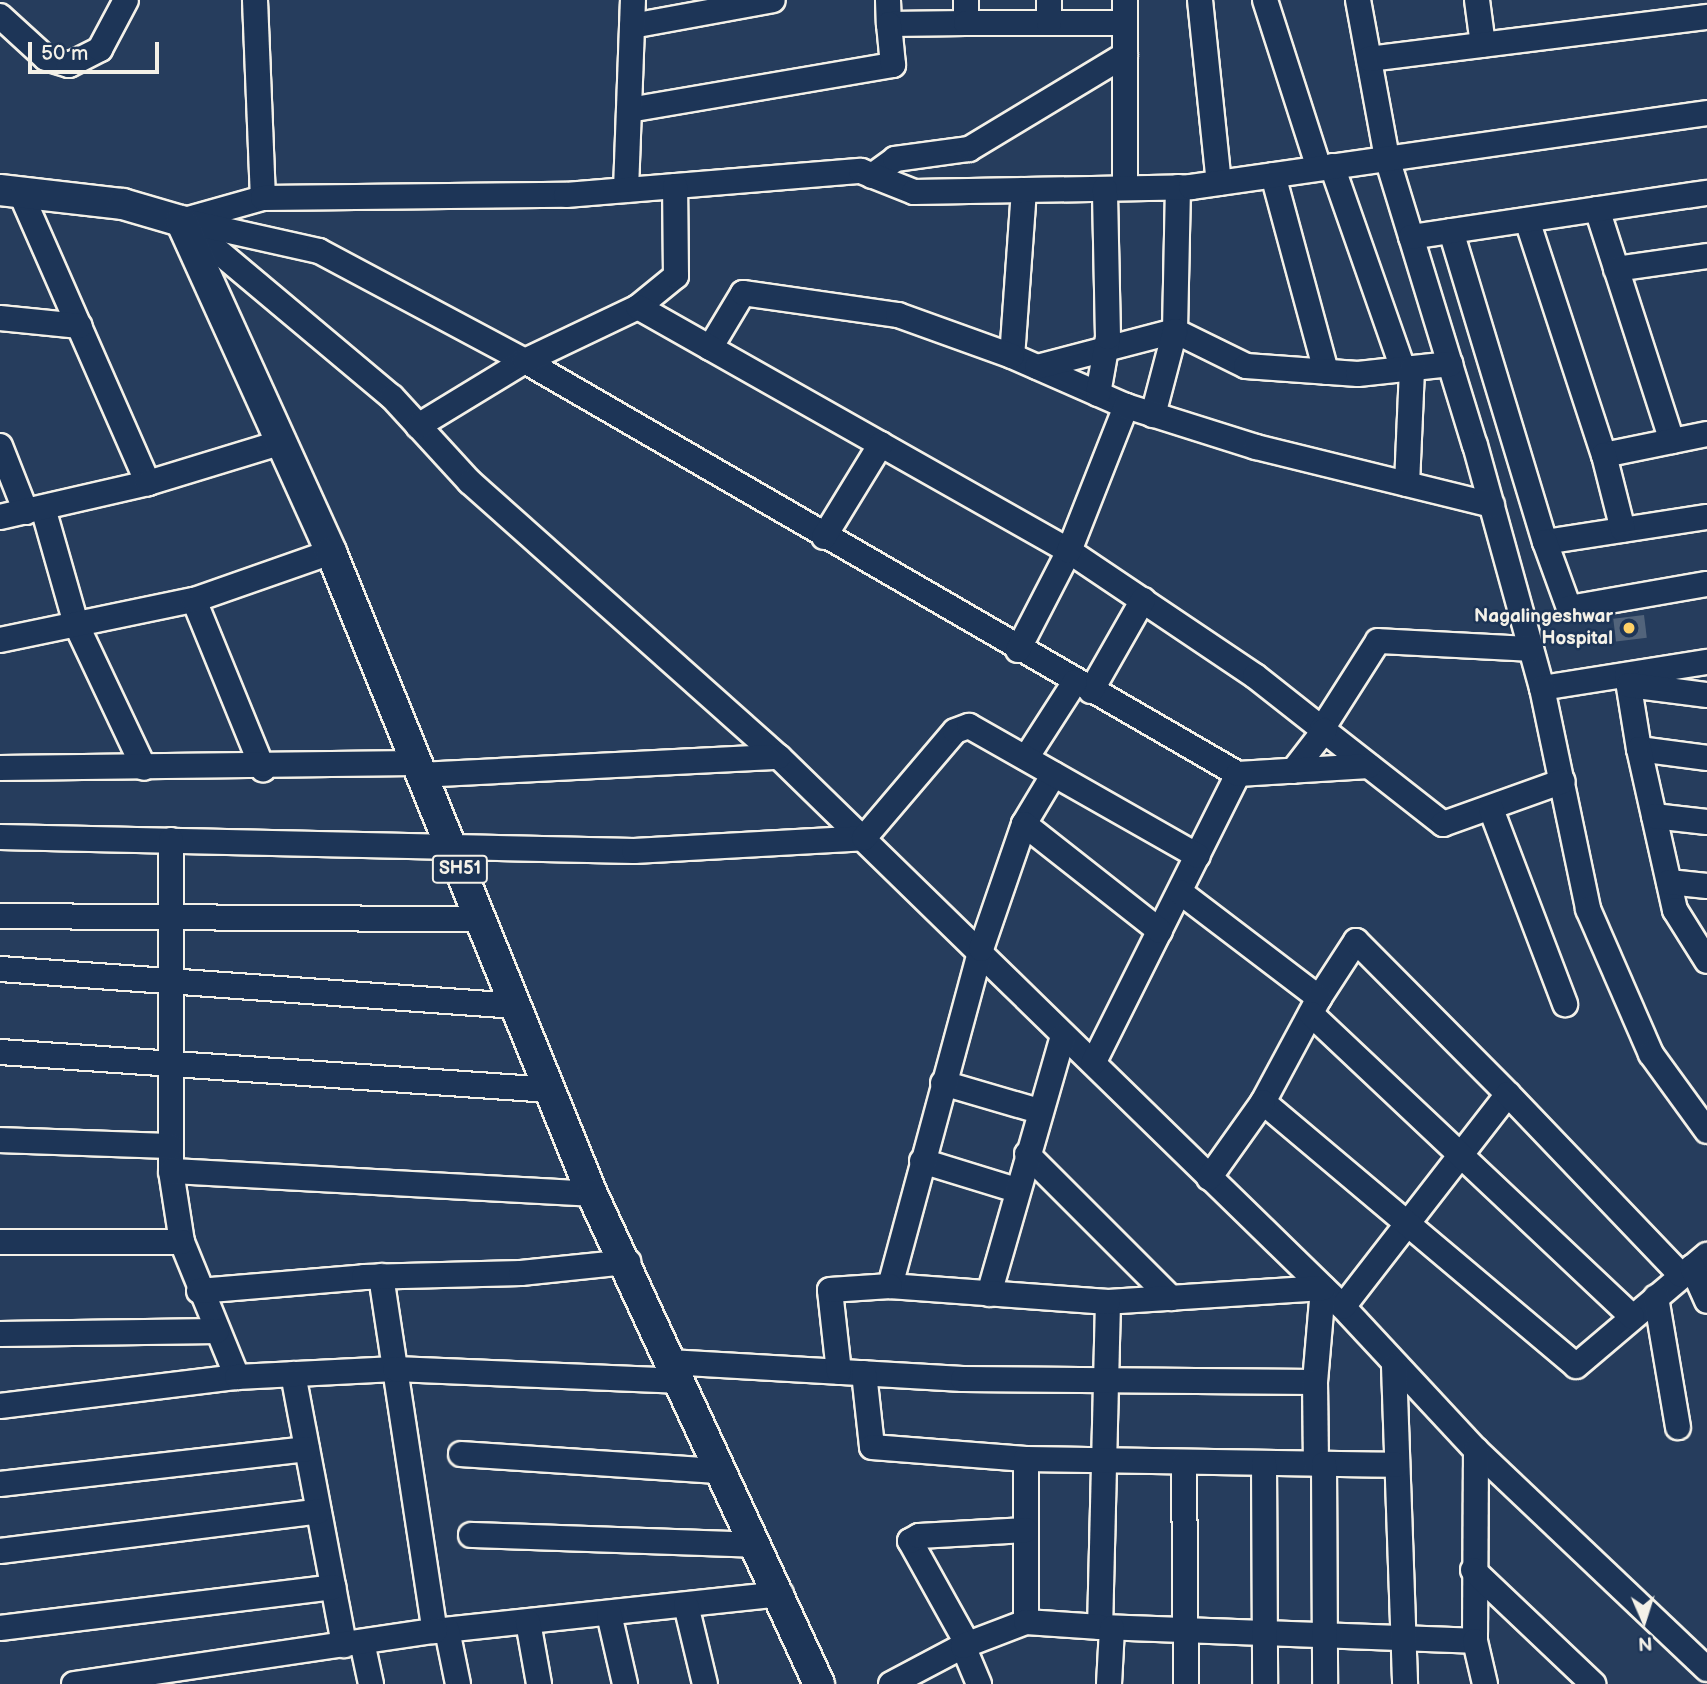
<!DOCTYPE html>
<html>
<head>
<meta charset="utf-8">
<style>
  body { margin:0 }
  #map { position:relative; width:1707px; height:1684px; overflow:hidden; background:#263d5d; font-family:"Balsamiq Sans",sans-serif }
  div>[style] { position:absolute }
  .building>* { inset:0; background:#52647b; transform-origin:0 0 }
  .roads { filter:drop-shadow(2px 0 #f4f1e8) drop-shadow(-2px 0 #f4f1e8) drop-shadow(0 2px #f4f1e8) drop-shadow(0 -2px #f4f1e8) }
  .minor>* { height:24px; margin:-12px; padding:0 12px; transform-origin:12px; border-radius:12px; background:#1d3557 }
  .major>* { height:30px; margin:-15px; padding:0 15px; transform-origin:15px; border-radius:15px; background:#1d3557 }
  .dots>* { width:19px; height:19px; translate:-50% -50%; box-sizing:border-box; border:4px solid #1d3557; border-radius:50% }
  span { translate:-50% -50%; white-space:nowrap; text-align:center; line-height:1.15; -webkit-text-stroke:5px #1d3557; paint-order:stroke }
  .shield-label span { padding:2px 5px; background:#1d3557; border:2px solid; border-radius:5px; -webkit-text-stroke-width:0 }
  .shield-label { font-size:18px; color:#f4f1e8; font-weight:700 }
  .poi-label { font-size:19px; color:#f4f1e8; font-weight:700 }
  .right { translate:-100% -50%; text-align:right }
  .north { position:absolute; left:1609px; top:1586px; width:70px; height:70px; -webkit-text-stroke:5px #1d3557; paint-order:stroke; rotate:177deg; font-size:19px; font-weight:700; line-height:28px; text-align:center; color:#f4f1e8 }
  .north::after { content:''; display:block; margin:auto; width:24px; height:32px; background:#f4f1e8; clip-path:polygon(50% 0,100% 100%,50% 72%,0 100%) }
  .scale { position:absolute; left:28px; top:42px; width:131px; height:32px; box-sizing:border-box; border:4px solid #f4f1e8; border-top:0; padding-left:9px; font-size:21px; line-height:24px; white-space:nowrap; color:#f4f1e8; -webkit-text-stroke:5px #1d3557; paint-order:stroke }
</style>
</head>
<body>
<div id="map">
  <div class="building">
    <i style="left:1644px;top:615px;width:23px;height:31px;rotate:83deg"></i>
  </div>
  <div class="roads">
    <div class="minor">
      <i style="left:255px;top:0;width:198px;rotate:87.7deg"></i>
      <i style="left:888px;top:0;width:24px;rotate:88deg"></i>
      <i style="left:889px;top:24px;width:77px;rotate:-0.7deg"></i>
      <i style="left:966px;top:0;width:23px;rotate:90deg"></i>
      <i style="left:966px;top:23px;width:159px"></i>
      <i style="left:1049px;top:0;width:23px;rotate:90deg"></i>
      <i style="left:1200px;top:0;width:184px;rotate:84.1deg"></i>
      <i style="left:1265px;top:0;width:176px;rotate:72.2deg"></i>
      <i style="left:1358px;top:0;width:161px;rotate:79.6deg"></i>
      <i style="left:1387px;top:158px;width:300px;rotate:73deg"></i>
      <i style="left:1475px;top:445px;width:252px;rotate:74.6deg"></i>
      <i style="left:1542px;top:688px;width:167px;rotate:-9deg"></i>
      <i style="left:1477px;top:0;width:45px;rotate:82.4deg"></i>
      <i style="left:0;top:16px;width:62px;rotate:42.4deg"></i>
      <i style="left:46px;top:58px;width:24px;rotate:17deg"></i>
      <i style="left:69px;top:65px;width:35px;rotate:-27deg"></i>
      <i style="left:100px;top:49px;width:55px;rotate:-62deg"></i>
      <i style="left:632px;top:26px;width:143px;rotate:-10.4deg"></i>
      <i style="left:1369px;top:59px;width:341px;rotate:-7.1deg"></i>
      <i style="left:629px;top:110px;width:268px;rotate:-9.7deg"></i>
      <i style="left:893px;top:65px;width:41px;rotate:-95.6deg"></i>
      <i style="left:1332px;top:166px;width:215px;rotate:70.7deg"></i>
      <i style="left:1273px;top:175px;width:204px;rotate:74.9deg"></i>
      <i style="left:872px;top:176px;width:29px;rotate:-36deg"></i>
      <i style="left:895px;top:159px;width:75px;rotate:-7.7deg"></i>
      <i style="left:969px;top:149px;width:182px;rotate:-31.1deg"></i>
      <i style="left:1178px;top:187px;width:144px;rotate:91.2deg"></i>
      <i style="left:1175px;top:331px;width:79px;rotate:26.2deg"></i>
      <i style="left:1246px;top:366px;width:112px;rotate:4.1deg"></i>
      <i style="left:1358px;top:374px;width:93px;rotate:-6.2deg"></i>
      <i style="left:1125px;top:188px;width:188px;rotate:-90deg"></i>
      <i style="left:626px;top:190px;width:190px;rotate:-87.9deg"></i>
      <i style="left:1024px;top:190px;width:166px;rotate:94.1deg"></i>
      <i style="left:1012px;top:356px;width:124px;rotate:23.7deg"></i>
      <i style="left:21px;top:194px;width:316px;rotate:66.3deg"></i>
      <i style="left:1597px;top:209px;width:244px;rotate:72.1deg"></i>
      <i style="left:1527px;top:220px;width:247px;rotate:71.9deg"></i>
      <i style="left:1604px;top:455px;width:105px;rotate:-11.5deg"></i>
      <i style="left:181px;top:221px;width:85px;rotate:-15.7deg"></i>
      <i style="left:263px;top:198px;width:303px;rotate:-0.6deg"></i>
      <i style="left:566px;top:195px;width:296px;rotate:-4.7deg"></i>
      <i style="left:861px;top:171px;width:57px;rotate:21.6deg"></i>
      <i style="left:914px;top:192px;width:277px;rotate:-1deg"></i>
      <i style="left:1191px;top:187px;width:521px;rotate:-8.16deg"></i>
      <i style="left:182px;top:221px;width:274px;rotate:40deg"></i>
      <i style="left:392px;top:397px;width:115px;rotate:47.5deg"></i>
      <i style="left:470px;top:482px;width:414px;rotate:41.7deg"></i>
      <i style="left:779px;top:757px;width:788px;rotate:44.28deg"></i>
      <i style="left:1343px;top:1307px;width:195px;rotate:47.1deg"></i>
      <i style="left:1476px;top:1450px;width:318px;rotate:43.5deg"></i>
      <i style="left:189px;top:222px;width:133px;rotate:12.6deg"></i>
      <i style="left:319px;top:251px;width:234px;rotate:28.1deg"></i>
      <i style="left:525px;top:361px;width:824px;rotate:30.08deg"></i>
      <i style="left:1238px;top:774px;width:323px;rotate:116.6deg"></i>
      <i style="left:1451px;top:231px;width:325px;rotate:73.2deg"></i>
      <i style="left:1545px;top:542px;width:164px;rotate:-8.8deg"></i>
      <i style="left:1411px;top:237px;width:299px;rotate:-8.5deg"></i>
      <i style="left:1616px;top:269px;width:92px;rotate:-8.1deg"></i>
      <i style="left:638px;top:307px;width:49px;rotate:-39.2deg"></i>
      <i style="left:676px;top:276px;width:90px;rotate:-90.6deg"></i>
      <i style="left:0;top:318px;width:80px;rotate:5.7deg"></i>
      <i style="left:710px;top:348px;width:64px;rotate:-59deg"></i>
      <i style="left:743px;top:293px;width:157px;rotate:8.1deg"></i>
      <i style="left:898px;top:315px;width:121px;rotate:19.8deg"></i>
      <i style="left:1037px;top:367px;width:143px;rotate:-14.6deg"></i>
      <i style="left:1175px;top:331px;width:87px;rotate:104.7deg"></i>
      <i style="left:1098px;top:394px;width:58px;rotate:-80deg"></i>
      <i style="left:1108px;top:337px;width:148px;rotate:-91.2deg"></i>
      <i style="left:418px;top:426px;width:125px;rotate:-31.3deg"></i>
      <i style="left:525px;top:361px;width:125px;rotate:-25.5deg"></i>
      <i style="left:638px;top:307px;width:495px;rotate:29.5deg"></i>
      <i style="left:1069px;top:551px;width:224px;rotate:33.9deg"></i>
      <i style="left:1255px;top:676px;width:85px;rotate:38.3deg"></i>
      <i style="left:1322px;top:729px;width:104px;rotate:-57.5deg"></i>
      <i style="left:1378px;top:641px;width:153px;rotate:3deg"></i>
      <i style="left:0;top:446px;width:71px;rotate:68.5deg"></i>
      <i style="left:1604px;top:455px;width:77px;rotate:75.8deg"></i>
      <i style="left:1407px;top:484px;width:116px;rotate:-87.5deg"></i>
      <i style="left:43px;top:508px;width:121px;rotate:74.1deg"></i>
      <i style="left:76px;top:624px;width:159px;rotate:64.7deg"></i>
      <i style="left:0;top:517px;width:152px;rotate:-12.9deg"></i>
      <i style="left:148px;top:483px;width:137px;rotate:-17deg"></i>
      <i style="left:824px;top:537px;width:109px;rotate:-58.5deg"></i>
      <i style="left:1545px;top:542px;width:70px;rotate:70deg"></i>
      <i style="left:1569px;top:608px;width:140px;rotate:-9.9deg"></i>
      <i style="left:194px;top:600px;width:183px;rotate:67.8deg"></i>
      <i style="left:0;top:640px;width:198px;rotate:-11.7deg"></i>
      <i style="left:194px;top:600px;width:145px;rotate:-19.3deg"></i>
      <i style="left:1018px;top:650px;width:111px;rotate:-62.7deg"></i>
      <i style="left:1069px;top:551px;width:156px;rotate:-68.5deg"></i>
      <i style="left:1126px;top:406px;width:136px;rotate:17.5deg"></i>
      <i style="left:1256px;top:447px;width:243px;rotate:13.8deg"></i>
      <i style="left:1627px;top:675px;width:75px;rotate:80.8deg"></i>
      <i style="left:1639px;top:749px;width:69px;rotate:7.5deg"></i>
      <i style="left:1629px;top:685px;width:79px;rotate:7.3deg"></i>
      <i style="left:1542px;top:688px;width:226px;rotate:78.2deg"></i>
      <i style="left:1588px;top:909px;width:158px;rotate:66.5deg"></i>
      <i style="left:1651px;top:1054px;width:95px;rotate:54deg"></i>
      <i style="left:1091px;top:691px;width:105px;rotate:-60.3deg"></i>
      <i style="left:1322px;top:729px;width:154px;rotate:38.1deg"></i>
      <i style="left:1443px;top:824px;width:127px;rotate:-19.7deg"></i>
      <i style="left:1639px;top:749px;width:165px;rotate:77.4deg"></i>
      <i style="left:1675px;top:910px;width:60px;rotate:57.9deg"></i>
      <i style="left:1026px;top:758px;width:90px;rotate:-57.2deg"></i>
      <i style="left:0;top:768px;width:414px;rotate:-0.7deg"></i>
      <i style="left:1293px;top:771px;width:51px;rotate:-52.2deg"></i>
      <i style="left:1238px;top:774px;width:131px;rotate:-3.5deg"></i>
      <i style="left:419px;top:775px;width:360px;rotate:-2.9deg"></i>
      <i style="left:1491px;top:809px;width:209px;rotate:69.2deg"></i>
      <i style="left:1654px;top:816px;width:53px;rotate:6.5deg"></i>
      <i style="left:1024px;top:824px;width:58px;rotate:-59deg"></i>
      <i style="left:0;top:837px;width:634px;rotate:1.27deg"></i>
      <i style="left:634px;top:851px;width:230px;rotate:-3.2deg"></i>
      <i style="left:864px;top:838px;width:140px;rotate:-49.6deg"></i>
      <i style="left:955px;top:731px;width:15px;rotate:-20deg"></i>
      <i style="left:969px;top:726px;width:263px;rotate:29.6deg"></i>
      <i style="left:171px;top:840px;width:331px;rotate:90deg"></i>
      <i style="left:171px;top:1171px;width:72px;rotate:81.2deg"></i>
      <i style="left:182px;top:1242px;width:146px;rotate:67.8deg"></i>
      <i style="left:1669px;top:882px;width:38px;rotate:6deg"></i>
      <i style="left:1180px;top:892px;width:175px;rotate:37.3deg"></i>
      <i style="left:1319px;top:998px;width:68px;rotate:-57deg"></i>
      <i style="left:1356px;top:941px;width:216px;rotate:45.2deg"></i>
      <i style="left:1508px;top:1094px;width:269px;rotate:127.8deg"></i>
      <i style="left:0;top:916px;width:480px;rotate:0.4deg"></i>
      <i style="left:0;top:969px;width:517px;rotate:4.1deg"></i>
      <i style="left:1319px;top:998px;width:118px;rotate:118.3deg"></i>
      <i style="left:1263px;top:1102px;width:409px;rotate:40.1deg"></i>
      <i style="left:1576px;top:1366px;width:172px;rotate:-40.3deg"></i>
      <i style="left:1311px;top:1014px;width:441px;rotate:43.3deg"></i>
      <i style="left:0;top:1052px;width:552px;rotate:3.95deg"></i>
      <i style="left:943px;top:1083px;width:100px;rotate:16.3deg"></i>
      <i style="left:1508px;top:1094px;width:250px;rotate:46.3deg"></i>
      <i style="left:0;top:1140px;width:171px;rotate:2deg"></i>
      <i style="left:1027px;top:1154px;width:204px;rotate:45deg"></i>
      <i style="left:922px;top:1161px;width:98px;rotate:17.1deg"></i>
      <i style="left:171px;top:1171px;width:422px;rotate:3.1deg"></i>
      <i style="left:1209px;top:1178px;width:93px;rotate:-54.6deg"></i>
      <i style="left:0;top:1242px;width:182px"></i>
      <i style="left:1692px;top:1267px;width:37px;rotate:66deg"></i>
      <i style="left:381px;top:1276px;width:359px;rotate:81.4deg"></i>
      <i style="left:435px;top:1631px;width:348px;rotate:-6.1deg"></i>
      <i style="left:199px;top:1291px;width:166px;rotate:-4.8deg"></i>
      <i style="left:364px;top:1277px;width:157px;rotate:-1.5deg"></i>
      <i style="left:521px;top:1273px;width:108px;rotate:-5.9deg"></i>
      <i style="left:989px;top:1294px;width:268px;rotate:-74deg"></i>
      <i style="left:1656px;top:1297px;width:132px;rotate:80.4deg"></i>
      <i style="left:1108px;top:1302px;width:325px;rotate:91.4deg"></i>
      <i style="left:1100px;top:1627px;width:375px;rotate:2.1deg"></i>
      <i style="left:1475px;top:1641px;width:191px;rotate:-89.7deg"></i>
      <i style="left:0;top:1334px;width:217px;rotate:-0.8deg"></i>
      <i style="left:669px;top:1362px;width:294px;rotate:3.3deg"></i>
      <i style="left:963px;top:1379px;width:352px;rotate:0.5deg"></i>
      <i style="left:1315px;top:1382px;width:94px;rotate:-85.1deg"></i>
      <i style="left:1323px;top:1288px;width:215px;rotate:176.3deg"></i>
      <i style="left:1108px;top:1302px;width:219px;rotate:-175.8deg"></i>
      <i style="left:890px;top:1286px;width:349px;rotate:-74.9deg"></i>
      <i style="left:981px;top:949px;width:132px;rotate:-71deg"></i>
      <i style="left:1024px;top:824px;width:173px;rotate:38.2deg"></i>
      <i style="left:1394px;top:1366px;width:318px;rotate:88deg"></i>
      <i style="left:839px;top:1372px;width:82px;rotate:-96.3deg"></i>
      <i style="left:830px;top:1290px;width:60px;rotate:-3.8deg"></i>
      <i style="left:864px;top:1373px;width:74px;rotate:83.8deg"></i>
      <i style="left:872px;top:1447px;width:154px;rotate:4.5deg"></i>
      <i style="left:1026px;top:1459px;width:370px;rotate:0.9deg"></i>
      <i style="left:293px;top:1374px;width:276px;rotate:79.3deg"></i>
      <i style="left:1315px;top:1382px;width:82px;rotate:89.3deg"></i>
      <i style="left:0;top:1406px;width:239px;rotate:-7deg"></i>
      <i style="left:237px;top:1377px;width:158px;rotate:-2.9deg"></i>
      <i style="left:395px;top:1369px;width:282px;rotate:2.4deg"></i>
      <i style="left:461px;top:1454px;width:260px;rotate:3.8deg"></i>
      <i style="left:1184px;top:1463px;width:221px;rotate:89.5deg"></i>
      <i style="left:1264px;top:1463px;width:221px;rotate:89.7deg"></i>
      <i style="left:1324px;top:1464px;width:220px;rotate:89.7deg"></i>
      <i style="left:0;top:1484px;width:309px;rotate:-6.5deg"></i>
      <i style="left:471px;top:1535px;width:285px;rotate:2deg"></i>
      <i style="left:0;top:1551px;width:321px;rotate:-7.1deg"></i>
      <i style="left:1473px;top:1570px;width:166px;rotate:43.5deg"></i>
      <i style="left:686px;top:1605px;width:81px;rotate:76.5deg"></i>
      <i style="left:609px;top:1614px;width:72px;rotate:77.1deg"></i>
      <i style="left:528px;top:1622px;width:63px;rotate:79.9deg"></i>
      <i style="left:1026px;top:1622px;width:163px;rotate:-90deg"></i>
      <i style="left:0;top:1628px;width:336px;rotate:-7deg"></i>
      <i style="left:447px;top:1630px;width:55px;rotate:78.5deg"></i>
      <i style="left:1475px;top:1641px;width:44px;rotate:76.9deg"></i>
      <i style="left:362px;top:1642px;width:43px;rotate:77.9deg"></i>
      <i style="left:968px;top:1645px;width:119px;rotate:-119.1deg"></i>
      <i style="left:910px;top:1541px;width:10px;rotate:-29deg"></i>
      <i style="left:919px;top:1536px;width:107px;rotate:-3.2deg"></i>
      <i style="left:74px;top:1684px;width:365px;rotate:-8.4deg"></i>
      <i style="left:891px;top:1684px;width:81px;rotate:-27.8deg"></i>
      <i style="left:979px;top:1684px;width:41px;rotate:-112.8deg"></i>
      <i style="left:963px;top:1646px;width:67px;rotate:-20.9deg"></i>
      <i style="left:1026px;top:1622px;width:74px;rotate:3.9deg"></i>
      <i style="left:1109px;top:1684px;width:56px;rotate:-86.9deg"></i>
    </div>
    <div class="major">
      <i style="left:0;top:190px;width:124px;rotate:6.5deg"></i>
      <i style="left:123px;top:204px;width:60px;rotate:16.3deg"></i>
      <i style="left:181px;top:221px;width:363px;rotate:65.6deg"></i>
      <i style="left:331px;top:552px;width:693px;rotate:67.88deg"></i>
      <i style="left:592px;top:1194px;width:540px;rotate:65.14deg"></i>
    </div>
  </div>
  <div class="dots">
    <i style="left:1629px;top:628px;background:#ffd166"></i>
  </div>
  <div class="shield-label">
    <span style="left:460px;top:869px">SH51</span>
  </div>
  <div class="poi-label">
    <span class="right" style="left:1613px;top:628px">Nagalingeshwar<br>Hospital</span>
  </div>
  <div class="north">N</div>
  <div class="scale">50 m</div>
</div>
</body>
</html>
